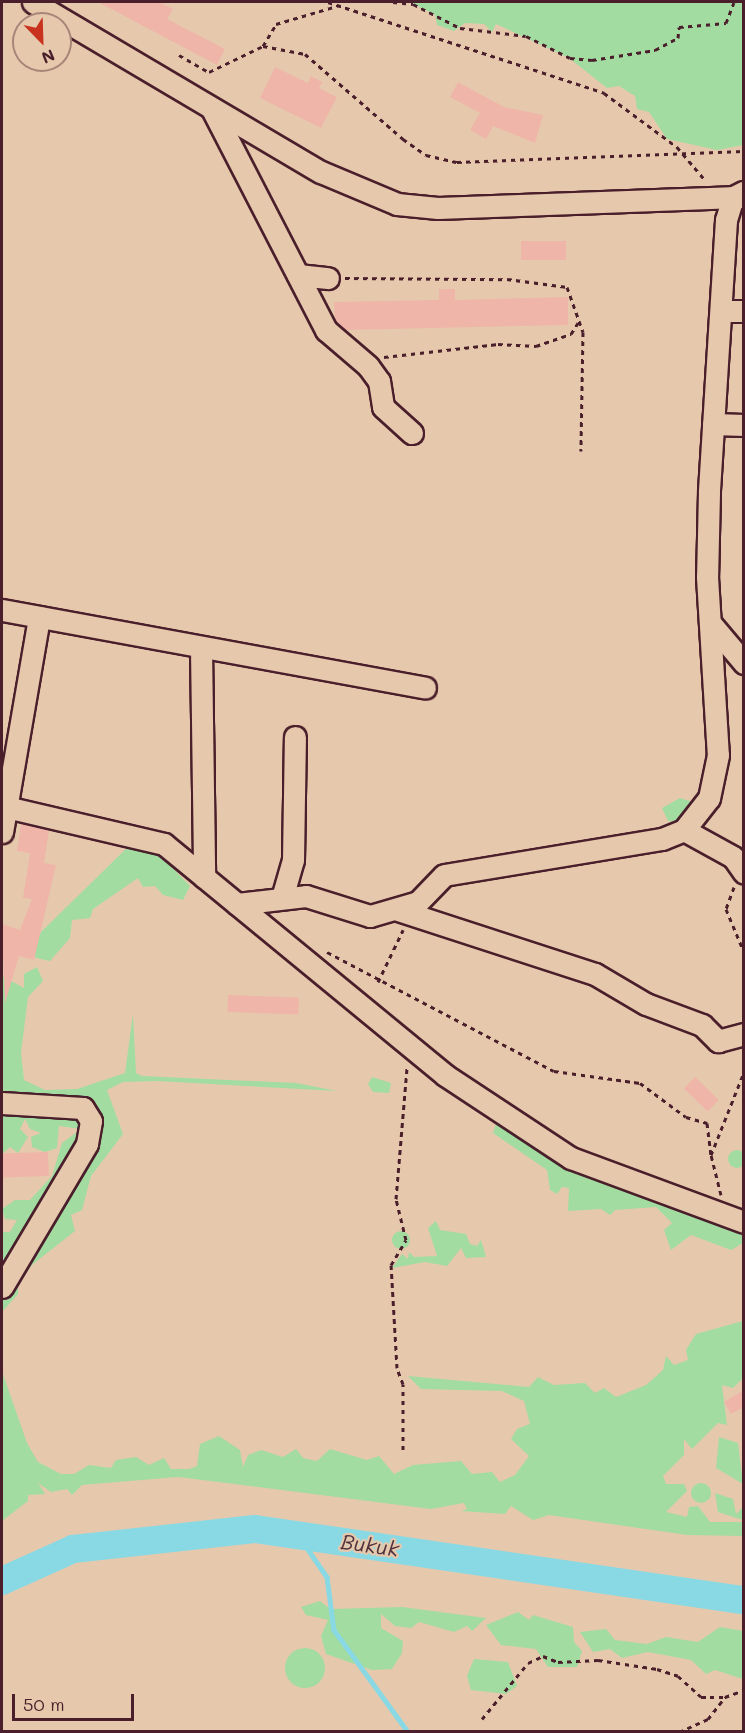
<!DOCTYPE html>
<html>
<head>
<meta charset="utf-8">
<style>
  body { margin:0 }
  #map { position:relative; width:745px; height:1733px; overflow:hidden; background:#e6c9ad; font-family:Mali,sans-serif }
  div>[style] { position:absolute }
  .green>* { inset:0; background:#a2dca1 }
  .round { border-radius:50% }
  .stream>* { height:4.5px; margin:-2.25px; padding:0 2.25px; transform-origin:2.25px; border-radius:2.25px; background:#89d9e5 }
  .river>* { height:28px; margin:-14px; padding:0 14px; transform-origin:14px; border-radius:14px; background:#89d9e5 }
  .building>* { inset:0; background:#efb5a8; transform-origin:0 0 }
  .path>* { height:3px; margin-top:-1.5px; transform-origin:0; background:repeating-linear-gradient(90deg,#4a1f2b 0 4.5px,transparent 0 9px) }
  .roads { filter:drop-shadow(2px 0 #4a1f2b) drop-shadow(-2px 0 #4a1f2b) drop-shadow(0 2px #4a1f2b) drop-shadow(0 -2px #4a1f2b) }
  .minor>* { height:21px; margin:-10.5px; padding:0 10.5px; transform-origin:10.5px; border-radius:10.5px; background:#e6c9ad }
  span { translate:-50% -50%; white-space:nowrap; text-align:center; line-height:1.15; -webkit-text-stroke:4.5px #e6c9ad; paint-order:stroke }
  .water-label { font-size:21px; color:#50323e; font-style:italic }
  .frame { position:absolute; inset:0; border:3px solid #4a1f2b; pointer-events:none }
  .north { position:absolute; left:12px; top:12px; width:60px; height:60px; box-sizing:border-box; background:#e6c9ad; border:2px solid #a88579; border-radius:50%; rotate:157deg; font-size:16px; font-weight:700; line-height:24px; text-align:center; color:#4a1f2b }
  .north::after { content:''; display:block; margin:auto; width:21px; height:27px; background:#c8321e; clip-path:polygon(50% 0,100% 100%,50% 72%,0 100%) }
  .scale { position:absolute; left:12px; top:1694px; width:122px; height:27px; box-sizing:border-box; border:3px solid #4a1f2b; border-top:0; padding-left:8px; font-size:18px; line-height:21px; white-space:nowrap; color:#4a1f2b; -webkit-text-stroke:4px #e6c9ad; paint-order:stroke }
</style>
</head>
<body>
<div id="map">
  <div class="green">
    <i style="clip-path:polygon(410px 2px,743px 2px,743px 145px,717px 150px,667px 139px,649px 112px,637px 109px,635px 96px,619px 86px,607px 88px,569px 58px,496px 24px,492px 32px,484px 24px,465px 23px,454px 31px,437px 25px,435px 15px)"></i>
    <i style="clip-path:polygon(680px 798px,693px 802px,679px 822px,668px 821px,662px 808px)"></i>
    <i style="clip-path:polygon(135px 840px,156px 851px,190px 886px,183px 900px,163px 895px,155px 886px,143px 887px,138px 878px,93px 909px,90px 918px,72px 920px,70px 938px,50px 961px,36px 958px,32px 951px,41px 932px)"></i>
    <i style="clip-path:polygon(37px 967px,43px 981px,28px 997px,21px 1053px,24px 1080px,45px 1090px,77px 1089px,125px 1073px,133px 1014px,136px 1073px,142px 1076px,296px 1083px,337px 1091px,157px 1081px,123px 1082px,107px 1090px,123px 1134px,91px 1176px,82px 1210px,71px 1215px,75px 1231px,32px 1265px,20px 1282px,18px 1278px,18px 1294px,2px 1312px,2px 1232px,10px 1232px,17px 1220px,5px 1219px,2px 1209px,15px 1200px,30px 1200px,52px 1176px,62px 1143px,81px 1129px,59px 1126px,57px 1148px,45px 1152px,32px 1147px,31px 1137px,41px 1133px,30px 1129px,25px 1119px,20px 1129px,28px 1137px,18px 1153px,10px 1147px,2px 1154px,2px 976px,24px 988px,24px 974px)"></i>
    <i style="clip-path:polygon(372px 1077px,391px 1083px,389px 1093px,373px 1092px,368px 1084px)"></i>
    <i style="clip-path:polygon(496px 1124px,597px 1180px,743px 1231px,743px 1243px,731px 1250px,691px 1235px,671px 1250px,664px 1230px,672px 1223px,656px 1207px,615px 1210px,610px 1215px,601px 1209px,568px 1211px,569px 1188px,562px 1187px,557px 1194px,550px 1190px,547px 1170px,493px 1133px)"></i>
    <i class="round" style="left:728px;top:1150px;width:18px;height:18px"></i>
    <i style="clip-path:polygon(436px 1221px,440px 1230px,466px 1234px,470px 1244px,477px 1246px,481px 1240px,486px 1257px,466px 1258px,461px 1248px,447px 1266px,425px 1262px,392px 1268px,402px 1254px,408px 1259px,409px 1252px,414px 1257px,437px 1256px,428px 1228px)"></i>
    <i class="round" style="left:392px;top:1231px;width:18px;height:18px"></i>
    <i style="clip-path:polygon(743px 1321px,743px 1378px,733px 1388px,722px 1385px,727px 1425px,718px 1423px,692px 1449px,684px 1439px,684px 1455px,663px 1476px,666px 1484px,684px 1484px,687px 1491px,666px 1512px,687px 1517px,689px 1507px,698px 1506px,710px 1522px,743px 1522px,743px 1536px,687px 1535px,549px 1515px,533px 1520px,511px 1506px,505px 1514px,461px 1511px,467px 1509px,464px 1503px,431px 1509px,178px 1477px,82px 1485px,72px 1495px,67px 1489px,51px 1492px,38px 1483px,45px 1494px,28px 1495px,28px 1501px,2px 1521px,3px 1374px,27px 1443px,38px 1462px,61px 1474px,74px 1474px,89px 1465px,111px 1468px,116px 1460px,136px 1457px,149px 1465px,164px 1458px,171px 1469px,189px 1469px,197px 1466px,200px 1444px,219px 1436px,240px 1450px,243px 1467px,248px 1455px,261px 1450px,283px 1457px,296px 1449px,303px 1458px,317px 1461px,330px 1449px,367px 1460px,379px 1456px,394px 1474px,413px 1465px,461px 1461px,472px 1474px,492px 1472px,500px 1482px,515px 1475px,529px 1456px,511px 1439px,517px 1429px,530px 1424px,524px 1401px,502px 1391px,421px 1389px,408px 1376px,529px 1387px,538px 1377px,554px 1385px,585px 1383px,595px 1393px,604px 1388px,616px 1397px,646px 1385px,663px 1370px,666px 1356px,674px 1365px,688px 1360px,686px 1350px,696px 1334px)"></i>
    <i style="clip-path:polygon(719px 1437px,738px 1443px,743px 1484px,716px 1468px)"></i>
    <i class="round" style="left:691px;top:1483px;width:20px;height:20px"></i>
    <i style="clip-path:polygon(715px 1493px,733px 1499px,736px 1514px,743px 1507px,743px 1520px,718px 1512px)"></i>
    <i style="clip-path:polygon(320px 1601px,330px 1609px,402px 1607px,486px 1618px,472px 1631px,467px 1626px,454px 1632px,419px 1622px,411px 1628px,395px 1626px,381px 1614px,381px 1628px,403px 1641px,402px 1653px,392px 1669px,372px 1670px,326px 1654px,321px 1636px,328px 1620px,306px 1615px,301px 1607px)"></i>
    <i style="clip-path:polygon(518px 1612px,529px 1620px,533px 1615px,573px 1627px,574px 1642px,582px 1651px,577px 1667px,548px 1667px,536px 1649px,501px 1645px,486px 1625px)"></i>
    <i style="clip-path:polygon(720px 1627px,743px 1631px,743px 1679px,715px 1670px,706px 1674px,691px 1660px,648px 1652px,622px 1658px,610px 1649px,593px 1652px,580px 1632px,606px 1629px,615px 1640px,647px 1644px,666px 1637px,698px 1642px)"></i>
    <i class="round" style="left:285px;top:1648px;width:40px;height:40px"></i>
    <i style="clip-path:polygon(474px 1659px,508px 1662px,517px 1686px,506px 1694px,471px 1690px,467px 1676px)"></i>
  </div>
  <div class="stream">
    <i style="left:298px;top:1535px;width:51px;rotate:55.4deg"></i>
    <i style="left:327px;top:1577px;width:53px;rotate:82.5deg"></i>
    <i style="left:334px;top:1630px;width:126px;rotate:54deg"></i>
  </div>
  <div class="river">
    <i style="left:2px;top:1581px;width:78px;rotate:-24.3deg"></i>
    <i style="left:73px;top:1549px;width:183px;rotate:-6.3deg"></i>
    <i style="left:255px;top:1529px;width:494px;rotate:8.3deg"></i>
  </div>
  <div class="building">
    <i style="clip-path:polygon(98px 2px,159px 2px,173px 9px,167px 19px,225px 49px,217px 65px)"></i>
    <i style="clip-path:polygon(275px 67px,308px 83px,311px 76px,322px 82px,319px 88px,337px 97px,321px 128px,260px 98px)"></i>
    <i style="clip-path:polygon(458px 82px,504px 107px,543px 115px,535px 143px,493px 126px,486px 139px,470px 130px,480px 113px,450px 97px)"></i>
    <i style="left:566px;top:241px;width:19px;height:45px;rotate:90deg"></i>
    <i style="clip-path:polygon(439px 289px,455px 289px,455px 300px,568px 297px,568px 325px,345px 330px,335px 319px,334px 302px,439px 300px)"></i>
    <i style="clip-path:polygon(21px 824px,49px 830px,44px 863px,56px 865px,34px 960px,19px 956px,5px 1003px,2px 924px,20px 930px,32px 899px,23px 898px,30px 853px,17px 851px)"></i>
    <i style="left:228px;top:995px;width:71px;height:17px;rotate:2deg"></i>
    <i style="left:695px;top:1077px;width:33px;height:16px;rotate:44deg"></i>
    <i style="left:48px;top:1152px;width:24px;height:46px;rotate:88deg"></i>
    <i style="clip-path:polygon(744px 1390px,744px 1407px,731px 1414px,724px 1402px)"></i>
  </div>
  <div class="path">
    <i style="left:328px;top:2px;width:291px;rotate:18.2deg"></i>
    <i style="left:604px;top:93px;width:91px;rotate:36.5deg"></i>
    <i style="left:677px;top:147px;width:43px;rotate:49.7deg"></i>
    <i style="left:393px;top:2px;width:20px;rotate:6deg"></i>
    <i style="left:413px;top:4px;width:53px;rotate:27.1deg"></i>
    <i style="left:460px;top:28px;width:66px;rotate:6.9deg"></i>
    <i style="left:526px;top:36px;width:49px;rotate:26.6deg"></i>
    <i style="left:570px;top:58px;width:22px;rotate:5deg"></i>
    <i style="left:592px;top:60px;width:64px;rotate:-9deg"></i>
    <i style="left:655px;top:50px;width:26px;rotate:-28deg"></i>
    <i style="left:678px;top:38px;width:11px;rotate:-85deg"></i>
    <i style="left:679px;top:27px;width:47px;rotate:-4.9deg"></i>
    <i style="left:726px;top:23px;width:22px;rotate:-69deg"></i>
    <i style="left:263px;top:46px;width:26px;rotate:-59deg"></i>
    <i style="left:276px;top:24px;width:64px;rotate:-16.4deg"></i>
    <i style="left:179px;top:55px;width:34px;rotate:30deg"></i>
    <i style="left:209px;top:72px;width:60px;rotate:-25.7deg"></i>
    <i style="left:263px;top:46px;width:43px;rotate:10.8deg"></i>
    <i style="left:305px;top:54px;width:130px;rotate:40.9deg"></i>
    <i style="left:403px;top:139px;width:28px;rotate:35deg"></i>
    <i style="left:426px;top:155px;width:32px;rotate:13deg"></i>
    <i style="left:457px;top:162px;width:287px;rotate:-2.2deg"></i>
    <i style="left:345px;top:278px;width:162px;rotate:0.4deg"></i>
    <i style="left:507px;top:279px;width:61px;rotate:7.6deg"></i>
    <i style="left:567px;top:287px;width:48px;rotate:70.4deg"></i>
    <i style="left:583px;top:332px;width:119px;rotate:91deg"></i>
    <i style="left:384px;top:357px;width:115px;rotate:-6.5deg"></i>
    <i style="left:498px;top:344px;width:38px;rotate:3deg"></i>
    <i style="left:536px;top:346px;width:37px;rotate:-19deg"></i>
    <i style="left:571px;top:334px;width:15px;rotate:-58deg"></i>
    <i style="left:734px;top:887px;width:23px;rotate:110deg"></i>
    <i style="left:726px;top:909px;width:47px;rotate:67.3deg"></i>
    <i style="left:327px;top:952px;width:256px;rotate:27.7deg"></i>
    <i style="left:554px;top:1071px;width:87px;rotate:7.9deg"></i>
    <i style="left:640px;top:1083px;width:57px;rotate:36.5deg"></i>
    <i style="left:686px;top:1117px;width:22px;rotate:16deg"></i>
    <i style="left:707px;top:1123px;width:32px;rotate:83deg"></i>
    <i style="left:378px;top:982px;width:58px;rotate:-64.3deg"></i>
    <i style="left:744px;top:986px;width:2px;rotate:90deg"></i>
    <i style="left:744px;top:1055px;width:14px;rotate:90deg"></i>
    <i style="left:721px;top:1195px;width:41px;rotate:-104deg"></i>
    <i style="left:711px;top:1155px;width:89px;rotate:-68.3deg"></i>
    <i style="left:403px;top:1450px;width:66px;rotate:-90deg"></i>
    <i style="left:403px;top:1384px;width:17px;rotate:-111deg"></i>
    <i style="left:397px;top:1368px;width:103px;rotate:-93.3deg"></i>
    <i style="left:391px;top:1265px;width:29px;rotate:-59deg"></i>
    <i style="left:406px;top:1240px;width:42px;rotate:-103.7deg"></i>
    <i style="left:396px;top:1199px;width:132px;rotate:-85.2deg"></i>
    <i style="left:482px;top:1719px;width:72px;rotate:-50.6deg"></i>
    <i style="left:528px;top:1663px;width:17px;rotate:-25deg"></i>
    <i style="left:543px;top:1656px;width:16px;rotate:22deg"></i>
    <i style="left:558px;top:1662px;width:40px;rotate:-2.9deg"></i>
    <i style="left:598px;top:1660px;width:60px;rotate:8.7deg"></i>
    <i style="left:657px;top:1669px;width:22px;rotate:18deg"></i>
    <i style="left:678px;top:1676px;width:31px;rotate:42deg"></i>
    <i style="left:701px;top:1697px;width:24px"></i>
    <i style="left:679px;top:1732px;width:32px;rotate:-24deg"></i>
    <i style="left:708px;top:1719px;width:28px;rotate:-52deg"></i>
    <i style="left:725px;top:1697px;width:20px;rotate:-20deg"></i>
  </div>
  <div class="roads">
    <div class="minor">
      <i style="left:33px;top:2px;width:334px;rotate:30.6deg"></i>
      <i style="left:321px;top:172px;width:82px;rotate:22.8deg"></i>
      <i style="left:397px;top:204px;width:41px;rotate:5.6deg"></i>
      <i style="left:438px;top:208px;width:306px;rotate:-2.1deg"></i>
      <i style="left:212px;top:109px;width:249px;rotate:62.7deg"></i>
      <i style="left:326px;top:330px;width:55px;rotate:40.6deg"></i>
      <i style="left:368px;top:366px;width:19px;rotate:54deg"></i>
      <i style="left:379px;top:381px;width:26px;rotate:81deg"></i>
      <i style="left:383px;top:407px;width:39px;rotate:42deg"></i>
      <i style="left:743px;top:192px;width:11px;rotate:153deg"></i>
      <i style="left:733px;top:197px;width:24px;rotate:107deg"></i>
      <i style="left:726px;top:220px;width:273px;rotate:93.6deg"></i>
      <i style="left:709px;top:492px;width:85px;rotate:91.3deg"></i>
      <i style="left:707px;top:577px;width:178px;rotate:86.5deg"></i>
      <i style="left:718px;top:755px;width:44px;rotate:101.8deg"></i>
      <i style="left:709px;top:798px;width:41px;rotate:128deg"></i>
      <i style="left:684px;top:830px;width:56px;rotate:28.9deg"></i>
      <i style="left:733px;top:857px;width:19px;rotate:55deg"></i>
      <i style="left:298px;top:275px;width:30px;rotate:6deg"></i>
      <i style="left:721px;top:311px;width:23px"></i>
      <i style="left:713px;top:424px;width:31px;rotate:2deg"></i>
      <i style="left:2px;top:610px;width:430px;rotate:10.4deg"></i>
      <i style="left:712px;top:625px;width:50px;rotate:49.9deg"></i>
      <i style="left:201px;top:648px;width:229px;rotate:89.2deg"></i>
      <i style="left:2px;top:806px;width:166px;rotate:13.2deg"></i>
      <i style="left:164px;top:844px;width:364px;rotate:39.4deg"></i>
      <i style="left:445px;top:1075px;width:151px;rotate:33.4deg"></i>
      <i style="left:571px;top:1158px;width:184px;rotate:20.3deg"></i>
      <i style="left:2px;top:832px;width:218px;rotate:-80.2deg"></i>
      <i style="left:282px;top:898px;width:40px;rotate:-74deg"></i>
      <i style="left:293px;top:860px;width:123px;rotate:-89.1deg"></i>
      <i style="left:237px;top:904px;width:69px;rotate:-6.6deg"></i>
      <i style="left:306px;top:896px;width:67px;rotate:17.4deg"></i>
      <i style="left:370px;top:916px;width:50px;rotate:-16.3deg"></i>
      <i style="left:418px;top:902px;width:37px;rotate:-46deg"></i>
      <i style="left:444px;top:875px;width:221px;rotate:-9.4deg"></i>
      <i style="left:662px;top:839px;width:24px;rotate:-22deg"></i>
      <i style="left:398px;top:910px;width:207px;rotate:18deg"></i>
      <i style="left:595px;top:974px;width:59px;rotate:30.5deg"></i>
      <i style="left:646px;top:1004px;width:60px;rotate:20.6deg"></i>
      <i style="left:702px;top:1025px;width:23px;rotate:45deg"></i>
      <i style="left:718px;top:1041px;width:27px;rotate:-15deg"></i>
      <i style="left:2px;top:1103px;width:81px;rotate:3.5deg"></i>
      <i style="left:83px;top:1108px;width:15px;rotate:58deg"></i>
      <i style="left:91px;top:1121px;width:23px;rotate:100deg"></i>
      <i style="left:87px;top:1144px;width:166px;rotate:120.7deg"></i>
    </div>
  </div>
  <div class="water-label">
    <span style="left:370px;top:1545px;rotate:8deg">Bukuk</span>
  </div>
  <div class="frame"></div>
  <div class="north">N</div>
  <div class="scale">50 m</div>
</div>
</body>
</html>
